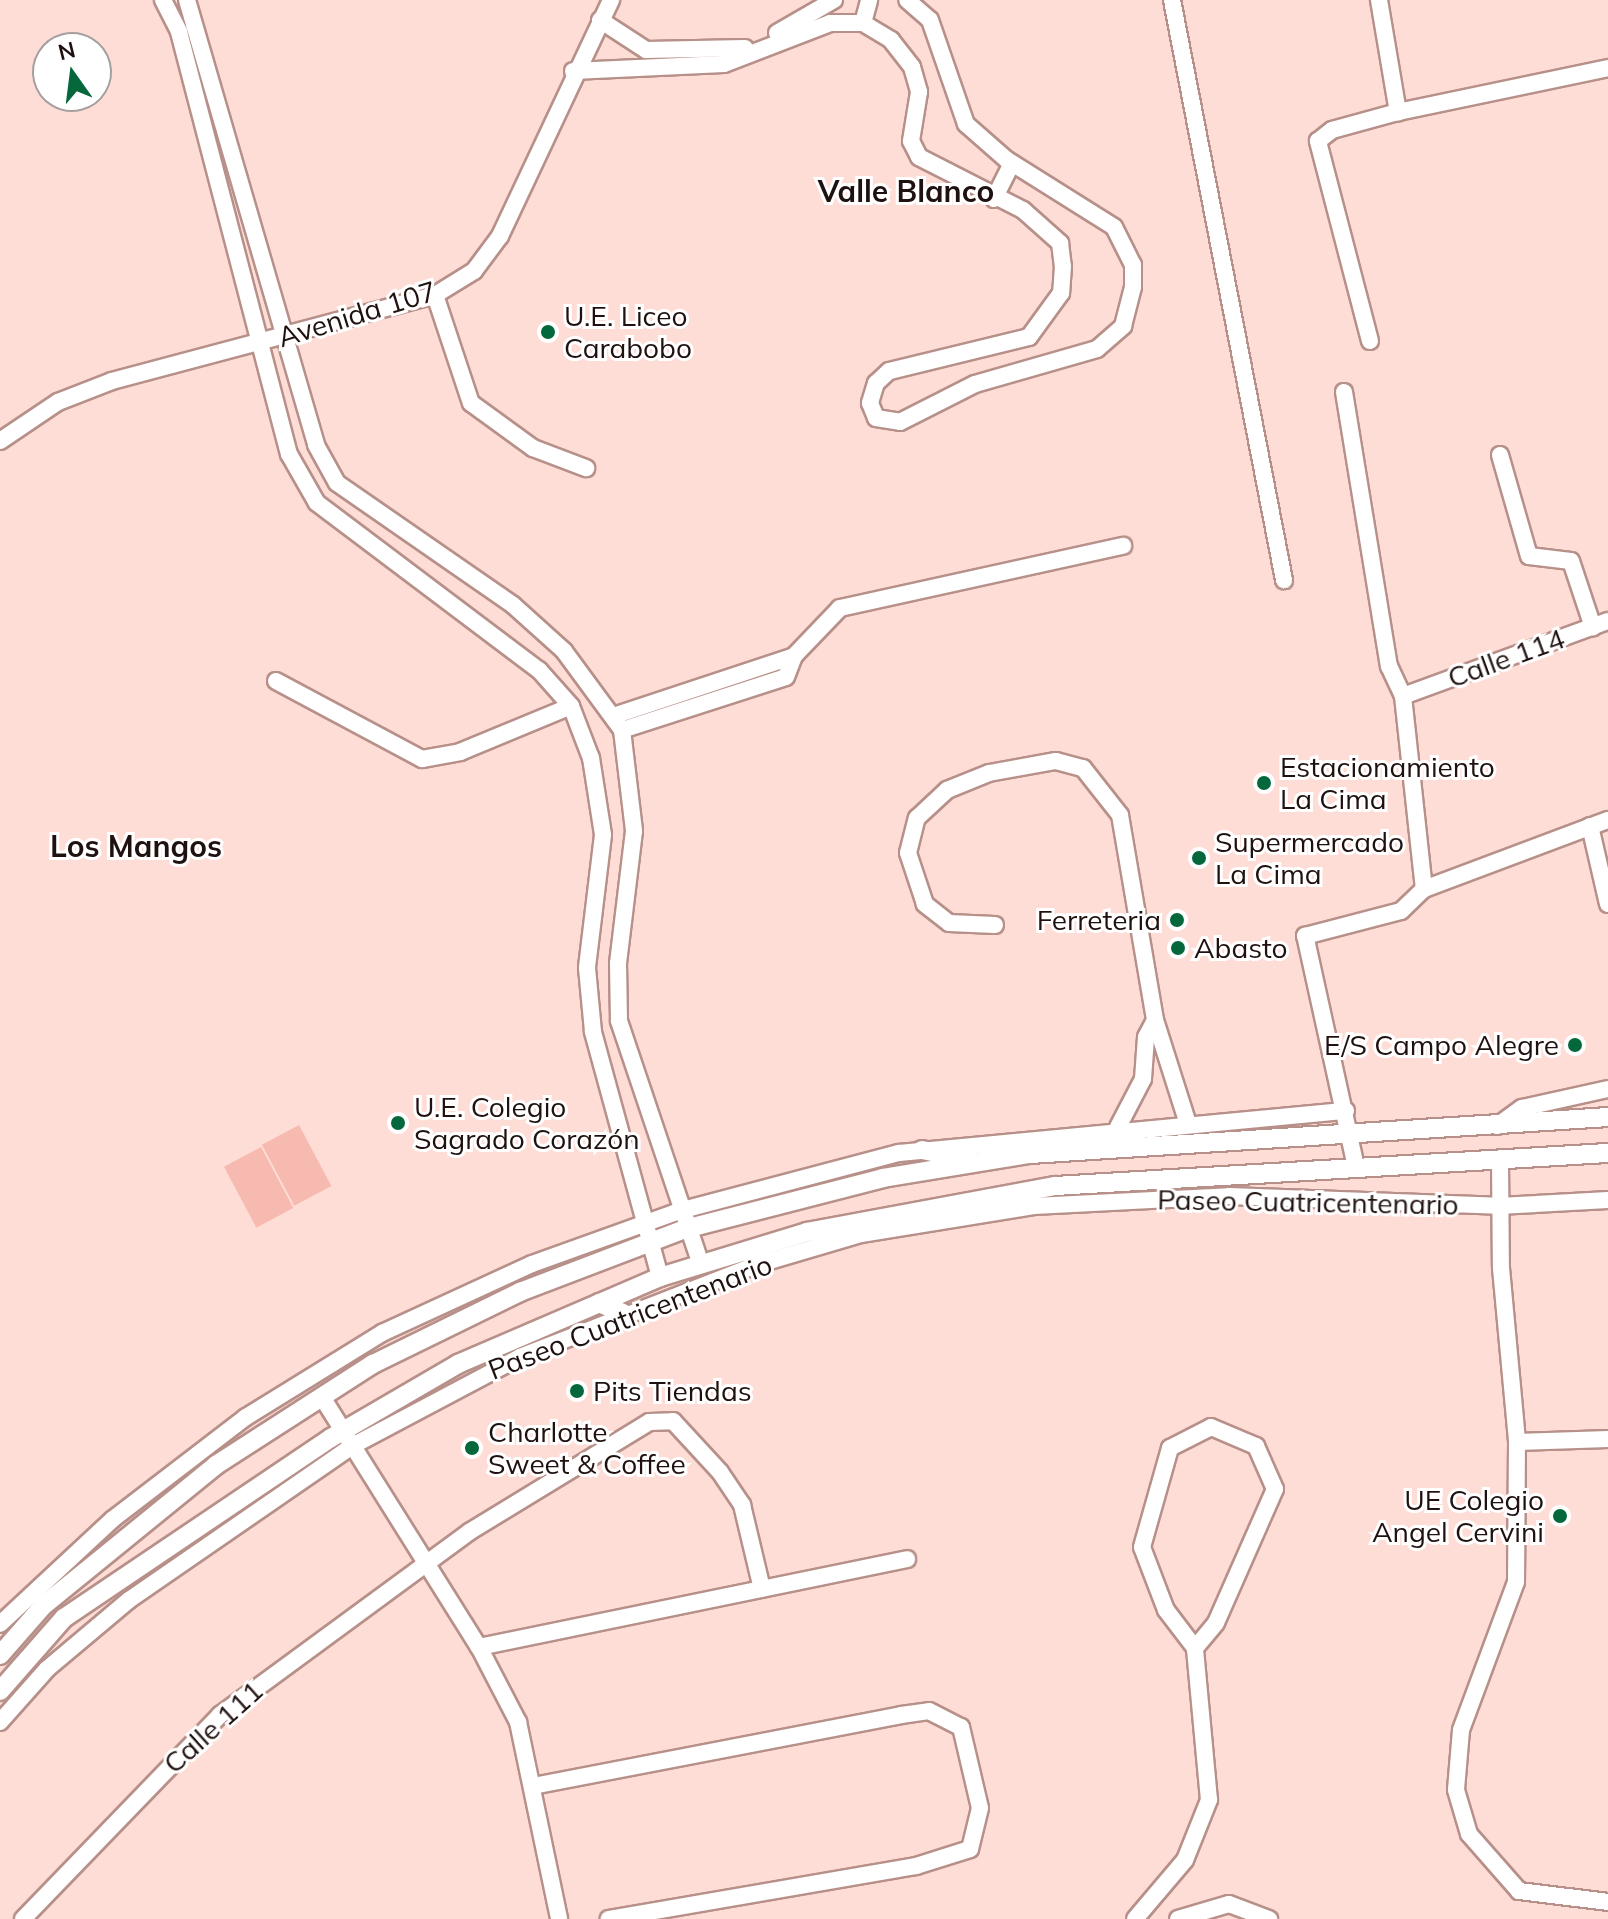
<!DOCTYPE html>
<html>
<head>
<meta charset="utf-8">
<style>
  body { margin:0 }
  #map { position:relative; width:1608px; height:1919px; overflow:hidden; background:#ffddd7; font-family:Mulish,sans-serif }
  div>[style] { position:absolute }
  .green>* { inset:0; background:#f7bab0; transform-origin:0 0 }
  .roads { filter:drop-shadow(2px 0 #b79089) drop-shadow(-2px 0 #b79089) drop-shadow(0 2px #b79089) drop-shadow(0 -2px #b79089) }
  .minor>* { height:16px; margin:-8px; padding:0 8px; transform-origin:8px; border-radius:8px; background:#fff }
  .tertiary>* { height:18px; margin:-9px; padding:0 9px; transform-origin:9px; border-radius:9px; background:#fff }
  .dots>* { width:22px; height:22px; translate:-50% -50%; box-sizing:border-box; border:4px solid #fff; border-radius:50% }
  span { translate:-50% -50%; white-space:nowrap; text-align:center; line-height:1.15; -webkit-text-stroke:6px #fff; paint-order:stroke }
  .street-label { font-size:28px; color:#1f110f }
  .poi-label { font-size:28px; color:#1f110f }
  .left { translate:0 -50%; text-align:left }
  .right { translate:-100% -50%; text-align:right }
  .neighbourhood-label { font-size:30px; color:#1f110f; font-weight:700 }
  .north { position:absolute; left:32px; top:32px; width:80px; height:80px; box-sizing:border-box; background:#fff; border:2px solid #a5a09f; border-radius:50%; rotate:346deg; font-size:22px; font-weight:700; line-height:32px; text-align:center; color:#1f110f }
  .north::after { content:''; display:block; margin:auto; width:28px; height:36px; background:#05683c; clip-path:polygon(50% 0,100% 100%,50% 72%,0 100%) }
</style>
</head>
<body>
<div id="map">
  <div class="green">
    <i style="left:299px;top:1125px;width:69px;height:42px;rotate:62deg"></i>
    <i style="left:261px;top:1147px;width:69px;height:42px;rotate:62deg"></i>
  </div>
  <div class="roads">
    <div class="minor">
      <i style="left:163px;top:0;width:36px;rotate:63deg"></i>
      <i style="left:179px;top:32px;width:436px;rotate:75.4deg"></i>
      <i style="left:289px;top:454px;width:56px;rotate:60.3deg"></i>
      <i style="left:317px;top:503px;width:278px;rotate:37deg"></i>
      <i style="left:539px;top:670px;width:48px;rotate:48.4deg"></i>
      <i style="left:571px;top:706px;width:56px;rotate:69deg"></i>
      <i style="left:591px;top:758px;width:78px;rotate:81.1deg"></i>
      <i style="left:603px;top:835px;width:134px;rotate:96.9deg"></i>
      <i style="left:587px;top:968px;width:64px;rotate:84.6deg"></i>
      <i style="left:593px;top:1032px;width:254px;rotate:74.7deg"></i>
      <i style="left:187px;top:0;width:463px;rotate:73.8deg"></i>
      <i style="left:316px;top:445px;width:43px;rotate:61.1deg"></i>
      <i style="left:337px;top:483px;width:214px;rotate:34.7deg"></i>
      <i style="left:513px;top:605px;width:69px;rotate:42deg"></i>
      <i style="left:564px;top:651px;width:98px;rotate:53.7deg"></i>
      <i style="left:622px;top:730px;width:102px;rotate:83.2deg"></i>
      <i style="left:634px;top:831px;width:133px;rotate:96.9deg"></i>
      <i style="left:618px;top:963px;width:58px;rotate:89deg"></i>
      <i style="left:619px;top:1021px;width:257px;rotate:71.4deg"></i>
      <i style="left:1172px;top:0;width:591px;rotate:79.07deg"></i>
      <i style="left:1379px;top:0;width:114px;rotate:80.4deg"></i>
      <i style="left:1398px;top:112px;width:215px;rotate:-11.8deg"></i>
      <i style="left:600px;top:20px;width:55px;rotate:33.1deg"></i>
      <i style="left:646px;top:50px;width:99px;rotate:-1.2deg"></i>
      <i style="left:863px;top:23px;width:24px;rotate:-75deg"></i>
      <i style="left:777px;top:33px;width:66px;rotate:-30.1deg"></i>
      <i style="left:573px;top:71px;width:151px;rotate:-2.7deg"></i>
      <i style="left:724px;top:64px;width:114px;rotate:-21.1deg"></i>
      <i style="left:830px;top:23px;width:33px"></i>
      <i style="left:863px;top:23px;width:33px;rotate:31deg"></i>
      <i style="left:891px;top:40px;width:34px;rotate:52deg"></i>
      <i style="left:912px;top:67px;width:26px;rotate:74deg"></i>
      <i style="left:919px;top:92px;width:50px;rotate:99.3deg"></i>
      <i style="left:911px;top:141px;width:18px;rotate:63deg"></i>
      <i style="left:919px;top:157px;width:117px;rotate:27deg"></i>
      <i style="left:1023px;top:210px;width:50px;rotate:41.7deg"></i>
      <i style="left:1060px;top:243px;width:23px;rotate:83deg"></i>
      <i style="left:1063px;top:266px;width:27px;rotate:94deg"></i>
      <i style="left:1061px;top:293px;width:54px;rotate:126deg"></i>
      <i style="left:1029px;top:337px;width:144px;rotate:166.3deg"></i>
      <i style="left:889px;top:371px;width:18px;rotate:137deg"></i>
      <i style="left:876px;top:383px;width:21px;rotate:107deg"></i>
      <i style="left:870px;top:403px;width:16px;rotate:68deg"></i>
      <i style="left:876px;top:418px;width:24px;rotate:9deg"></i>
      <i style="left:900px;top:422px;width:84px;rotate:-26.9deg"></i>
      <i style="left:975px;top:384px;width:127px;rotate:-16deg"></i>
      <i style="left:1097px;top:349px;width:35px;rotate:-41deg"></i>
      <i style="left:1123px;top:326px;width:40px;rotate:-75.6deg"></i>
      <i style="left:1133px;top:287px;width:22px;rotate:-90deg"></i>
      <i style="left:1133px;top:265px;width:42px;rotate:-116.6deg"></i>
      <i style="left:1114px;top:227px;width:126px;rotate:-147.9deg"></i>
      <i style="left:1007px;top:160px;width:55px;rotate:-138.7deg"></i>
      <i style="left:966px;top:124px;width:110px;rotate:-109.1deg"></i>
      <i style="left:930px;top:20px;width:30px;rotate:-139deg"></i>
      <i style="left:994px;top:199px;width:40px;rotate:-63.4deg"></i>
      <i style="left:435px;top:295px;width:114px;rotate:71.6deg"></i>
      <i style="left:471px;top:403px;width:77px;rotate:36deg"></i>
      <i style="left:533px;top:448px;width:57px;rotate:20.7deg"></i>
      <i style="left:1370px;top:341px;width:207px;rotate:-104.6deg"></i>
      <i style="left:1318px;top:141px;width:18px;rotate:-38deg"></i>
      <i style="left:1332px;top:130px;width:68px;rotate:-15.3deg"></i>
      <i style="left:1344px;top:392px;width:278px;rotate:80.7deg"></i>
      <i style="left:1389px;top:666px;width:33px;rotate:65deg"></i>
      <i style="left:1403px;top:696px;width:194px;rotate:83.8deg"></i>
      <i style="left:1424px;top:889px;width:197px;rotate:-20.6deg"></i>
      <i style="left:0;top:441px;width:70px;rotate:-33.9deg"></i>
      <i style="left:58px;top:402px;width:58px;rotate:-21.3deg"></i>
      <i style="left:112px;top:381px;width:334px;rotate:-14.9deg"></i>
      <i style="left:435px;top:295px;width:46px;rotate:-31.6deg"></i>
      <i style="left:474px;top:271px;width:44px;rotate:-53.4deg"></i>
      <i style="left:500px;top:236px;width:261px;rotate:-64.8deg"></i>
      <i style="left:1500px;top:455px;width:105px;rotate:74deg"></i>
      <i style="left:1529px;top:556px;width:42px;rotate:6.8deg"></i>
      <i style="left:1571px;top:561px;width:70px;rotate:71.6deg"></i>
      <i style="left:276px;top:681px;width:166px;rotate:28.1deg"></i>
      <i style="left:422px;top:759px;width:39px;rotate:-10deg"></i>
      <i style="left:460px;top:752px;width:120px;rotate:-22.5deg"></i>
      <i style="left:1403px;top:696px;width:218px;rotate:-20.1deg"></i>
      <i style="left:613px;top:716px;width:191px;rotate:-18.3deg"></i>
      <i style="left:622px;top:730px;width:172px;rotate:-17.9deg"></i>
      <i style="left:786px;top:677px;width:22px;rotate:-69deg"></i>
      <i style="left:794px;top:656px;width:66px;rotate:-46.2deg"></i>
      <i style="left:840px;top:608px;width:290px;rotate:-12.4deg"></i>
      <i style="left:1590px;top:826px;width:80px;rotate:77deg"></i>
      <i style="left:995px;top:925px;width:46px;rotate:-177.5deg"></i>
      <i style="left:949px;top:923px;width:31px;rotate:-142deg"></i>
      <i style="left:925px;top:904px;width:54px;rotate:-108.4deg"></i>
      <i style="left:908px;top:853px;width:36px;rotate:-76deg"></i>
      <i style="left:917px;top:818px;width:41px;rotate:-43deg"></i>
      <i style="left:947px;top:790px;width:45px;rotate:-22deg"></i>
      <i style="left:989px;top:773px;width:68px;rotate:-10.2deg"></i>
      <i style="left:1056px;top:761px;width:28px;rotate:15deg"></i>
      <i style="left:1083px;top:768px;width:60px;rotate:51.8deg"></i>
      <i style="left:1120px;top:815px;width:208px;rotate:80.3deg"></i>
      <i style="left:1155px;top:1020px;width:106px;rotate:72.4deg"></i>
      <i style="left:1497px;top:1126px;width:31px;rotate:-36deg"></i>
      <i style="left:1522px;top:1108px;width:88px;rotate:-12.5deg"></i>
      <i style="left:1118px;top:1127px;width:54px;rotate:-62.5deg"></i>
      <i style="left:1143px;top:1079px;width:42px;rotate:-85.9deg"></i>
      <i style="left:1146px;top:1037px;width:19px;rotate:-62deg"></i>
      <i style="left:1500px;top:1162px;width:106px;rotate:89.5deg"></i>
      <i style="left:1501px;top:1268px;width:175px;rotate:84.7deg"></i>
      <i style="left:1517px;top:1442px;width:140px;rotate:90.4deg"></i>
      <i style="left:1516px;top:1582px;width:158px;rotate:110.4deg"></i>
      <i style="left:1461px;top:1730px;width:60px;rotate:94.8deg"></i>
      <i style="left:1456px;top:1790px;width:46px;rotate:73.5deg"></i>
      <i style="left:1469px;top:1834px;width:76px;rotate:48.7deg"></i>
      <i style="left:1519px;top:1891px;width:90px;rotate:7deg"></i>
      <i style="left:1356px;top:1167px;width:237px;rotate:-102.4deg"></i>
      <i style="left:1305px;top:936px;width:99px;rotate:-14.6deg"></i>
      <i style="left:1401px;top:911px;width:32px;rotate:-44deg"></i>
      <i style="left:322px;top:1397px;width:295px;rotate:57.9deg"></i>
      <i style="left:479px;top:1647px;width:85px;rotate:62.5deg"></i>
      <i style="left:518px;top:1722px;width:201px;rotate:78.2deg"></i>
      <i style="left:1211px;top:1427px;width:49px;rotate:22.9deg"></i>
      <i style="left:1256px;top:1446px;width:47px;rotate:66.2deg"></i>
      <i style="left:1275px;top:1489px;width:146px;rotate:113.8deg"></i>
      <i style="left:1216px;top:1623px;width:33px;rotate:130deg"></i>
      <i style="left:1195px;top:1648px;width:48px;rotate:-127.3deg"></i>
      <i style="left:1166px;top:1610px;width:67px;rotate:-110.9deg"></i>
      <i style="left:1142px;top:1547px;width:103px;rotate:-74.2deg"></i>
      <i style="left:1170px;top:1448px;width:46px;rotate:-27.1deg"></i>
      <i style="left:1517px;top:1442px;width:91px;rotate:-1.9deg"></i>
      <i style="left:0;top:1624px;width:154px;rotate:-42.9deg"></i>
      <i style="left:113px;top:1519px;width:168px;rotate:-37.5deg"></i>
      <i style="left:246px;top:1417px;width:160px;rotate:-31.7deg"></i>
      <i style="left:382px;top:1333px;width:165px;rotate:-24.7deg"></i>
      <i style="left:532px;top:1264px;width:156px;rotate:-19.8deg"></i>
      <i style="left:679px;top:1211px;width:228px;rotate:-14.8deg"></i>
      <i style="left:899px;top:1153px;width:449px;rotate:-5.4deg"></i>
      <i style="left:479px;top:1647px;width:437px;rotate:-11.6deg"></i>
      <i style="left:0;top:1722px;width:71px;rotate:-48.4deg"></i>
      <i style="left:47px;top:1669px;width:107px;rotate:-40.1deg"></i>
      <i style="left:129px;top:1600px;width:273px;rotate:-34.6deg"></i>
      <i style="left:354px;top:1445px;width:188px;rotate:-27.9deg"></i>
      <i style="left:520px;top:1357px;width:256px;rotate:-21.3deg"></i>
      <i style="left:759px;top:1264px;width:106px;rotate:-16.4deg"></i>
      <i style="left:861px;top:1234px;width:175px;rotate:-9.2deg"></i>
      <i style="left:1034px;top:1206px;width:195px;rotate:-2.9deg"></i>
      <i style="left:1229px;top:1196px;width:269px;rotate:2.1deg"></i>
      <i style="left:1498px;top:1206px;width:110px;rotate:-3.1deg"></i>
      <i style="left:533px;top:1786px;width:375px;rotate:-10.9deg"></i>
      <i style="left:901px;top:1715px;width:28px;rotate:-8deg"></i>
      <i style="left:929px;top:1711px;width:36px;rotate:27deg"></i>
      <i style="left:961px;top:1727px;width:83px;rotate:76.8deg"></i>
      <i style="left:980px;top:1808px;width:42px;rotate:103.7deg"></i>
      <i style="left:970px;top:1849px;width:57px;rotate:162.5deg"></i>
      <i style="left:916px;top:1866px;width:312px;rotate:170.2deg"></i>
      <i style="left:23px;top:1919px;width:284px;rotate:-46deg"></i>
      <i style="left:220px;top:1715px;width:309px;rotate:-36.3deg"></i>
      <i style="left:469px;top:1532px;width:211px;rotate:-31.4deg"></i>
      <i style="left:649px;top:1422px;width:24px;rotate:-2deg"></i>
      <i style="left:673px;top:1421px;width:69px;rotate:47.3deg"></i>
      <i style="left:720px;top:1472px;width:40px;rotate:56deg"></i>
      <i style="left:742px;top:1505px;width:86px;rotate:76.6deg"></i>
      <i style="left:1135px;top:1919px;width:77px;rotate:-49.7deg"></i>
      <i style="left:1185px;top:1860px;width:65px;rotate:-68.2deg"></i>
      <i style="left:1209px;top:1800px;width:153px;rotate:-95.3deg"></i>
      <i style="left:1178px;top:1919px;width:53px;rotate:-16.4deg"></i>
      <i style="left:1229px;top:1904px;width:43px;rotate:20.6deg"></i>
    </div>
    <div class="tertiary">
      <i style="left:922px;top:1150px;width:47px;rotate:11.1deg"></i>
      <i style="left:599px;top:1303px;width:26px;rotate:23deg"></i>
      <i style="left:0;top:1655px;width:67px;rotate:-48.7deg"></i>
      <i style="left:44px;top:1605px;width:222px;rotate:-39.1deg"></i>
      <i style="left:216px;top:1465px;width:187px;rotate:-32.8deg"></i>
      <i style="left:373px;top:1364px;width:164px;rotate:-26.1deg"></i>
      <i style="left:520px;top:1292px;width:177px;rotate:-20.9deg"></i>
      <i style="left:685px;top:1229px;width:204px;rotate:-14.4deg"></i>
      <i style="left:883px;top:1178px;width:149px;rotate:-9.3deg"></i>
      <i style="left:1030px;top:1154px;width:579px;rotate:-3.66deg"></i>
      <i style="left:0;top:1691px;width:97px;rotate:-48.8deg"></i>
      <i style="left:64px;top:1618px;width:322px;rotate:-34deg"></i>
      <i style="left:331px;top:1438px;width:147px;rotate:-30.2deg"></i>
      <i style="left:458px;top:1364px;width:220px;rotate:-23.3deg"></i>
      <i style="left:660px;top:1277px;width:154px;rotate:-17deg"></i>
      <i style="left:807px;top:1232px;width:252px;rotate:-10.5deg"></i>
      <i style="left:1055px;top:1186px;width:554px;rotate:-3.42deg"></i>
    </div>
  </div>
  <div class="dots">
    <i style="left:548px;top:332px;background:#05683c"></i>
    <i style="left:1264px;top:783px;background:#05683c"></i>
    <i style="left:1199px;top:858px;background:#05683c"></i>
    <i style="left:1177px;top:920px;background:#05683c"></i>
    <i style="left:1178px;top:948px;background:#05683c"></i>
    <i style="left:1575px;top:1045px;background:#05683c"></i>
    <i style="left:398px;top:1123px;background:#05683c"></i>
    <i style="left:577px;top:1391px;background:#05683c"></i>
    <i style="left:472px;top:1448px;background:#05683c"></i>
    <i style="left:1560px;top:1516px;background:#05683c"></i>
  </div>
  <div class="street-label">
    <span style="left:357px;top:314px;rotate:-17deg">Avenida 107</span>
    <span style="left:1506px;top:658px;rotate:-20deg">Calle 114</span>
    <span style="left:1308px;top:1202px;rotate:1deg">Paseo Cuatricentenario</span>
    <span style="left:630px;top:1317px;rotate:-21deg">Paseo Cuatricentenario</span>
    <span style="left:213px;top:1727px;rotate:-42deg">Calle 111</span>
  </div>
  <div class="poi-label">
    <span class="left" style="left:564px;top:332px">U.E. Liceo<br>Carabobo</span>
    <span class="left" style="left:1280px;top:783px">Estacionamiento<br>La Cima</span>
    <span class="left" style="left:1215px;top:858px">Supermercado<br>La Cima</span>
    <span class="right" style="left:1161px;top:920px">Ferreteria</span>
    <span class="left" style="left:1194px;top:948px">Abasto</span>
    <span class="right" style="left:1559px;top:1045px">E/S Campo Alegre</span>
    <span class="left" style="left:414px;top:1123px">U.E. Colegio<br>Sagrado Corazón</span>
    <span class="left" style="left:593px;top:1391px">Pits Tiendas</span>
    <span class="left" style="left:488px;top:1448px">Charlotte<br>Sweet &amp; Coffee</span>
    <span class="right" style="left:1544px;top:1516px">UE Colegio<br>Angel Cervini</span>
  </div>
  <div class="neighbourhood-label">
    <span style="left:906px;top:191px">Valle Blanco</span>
    <span style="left:136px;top:846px">Los Mangos</span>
  </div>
  <div class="north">N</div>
</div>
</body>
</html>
